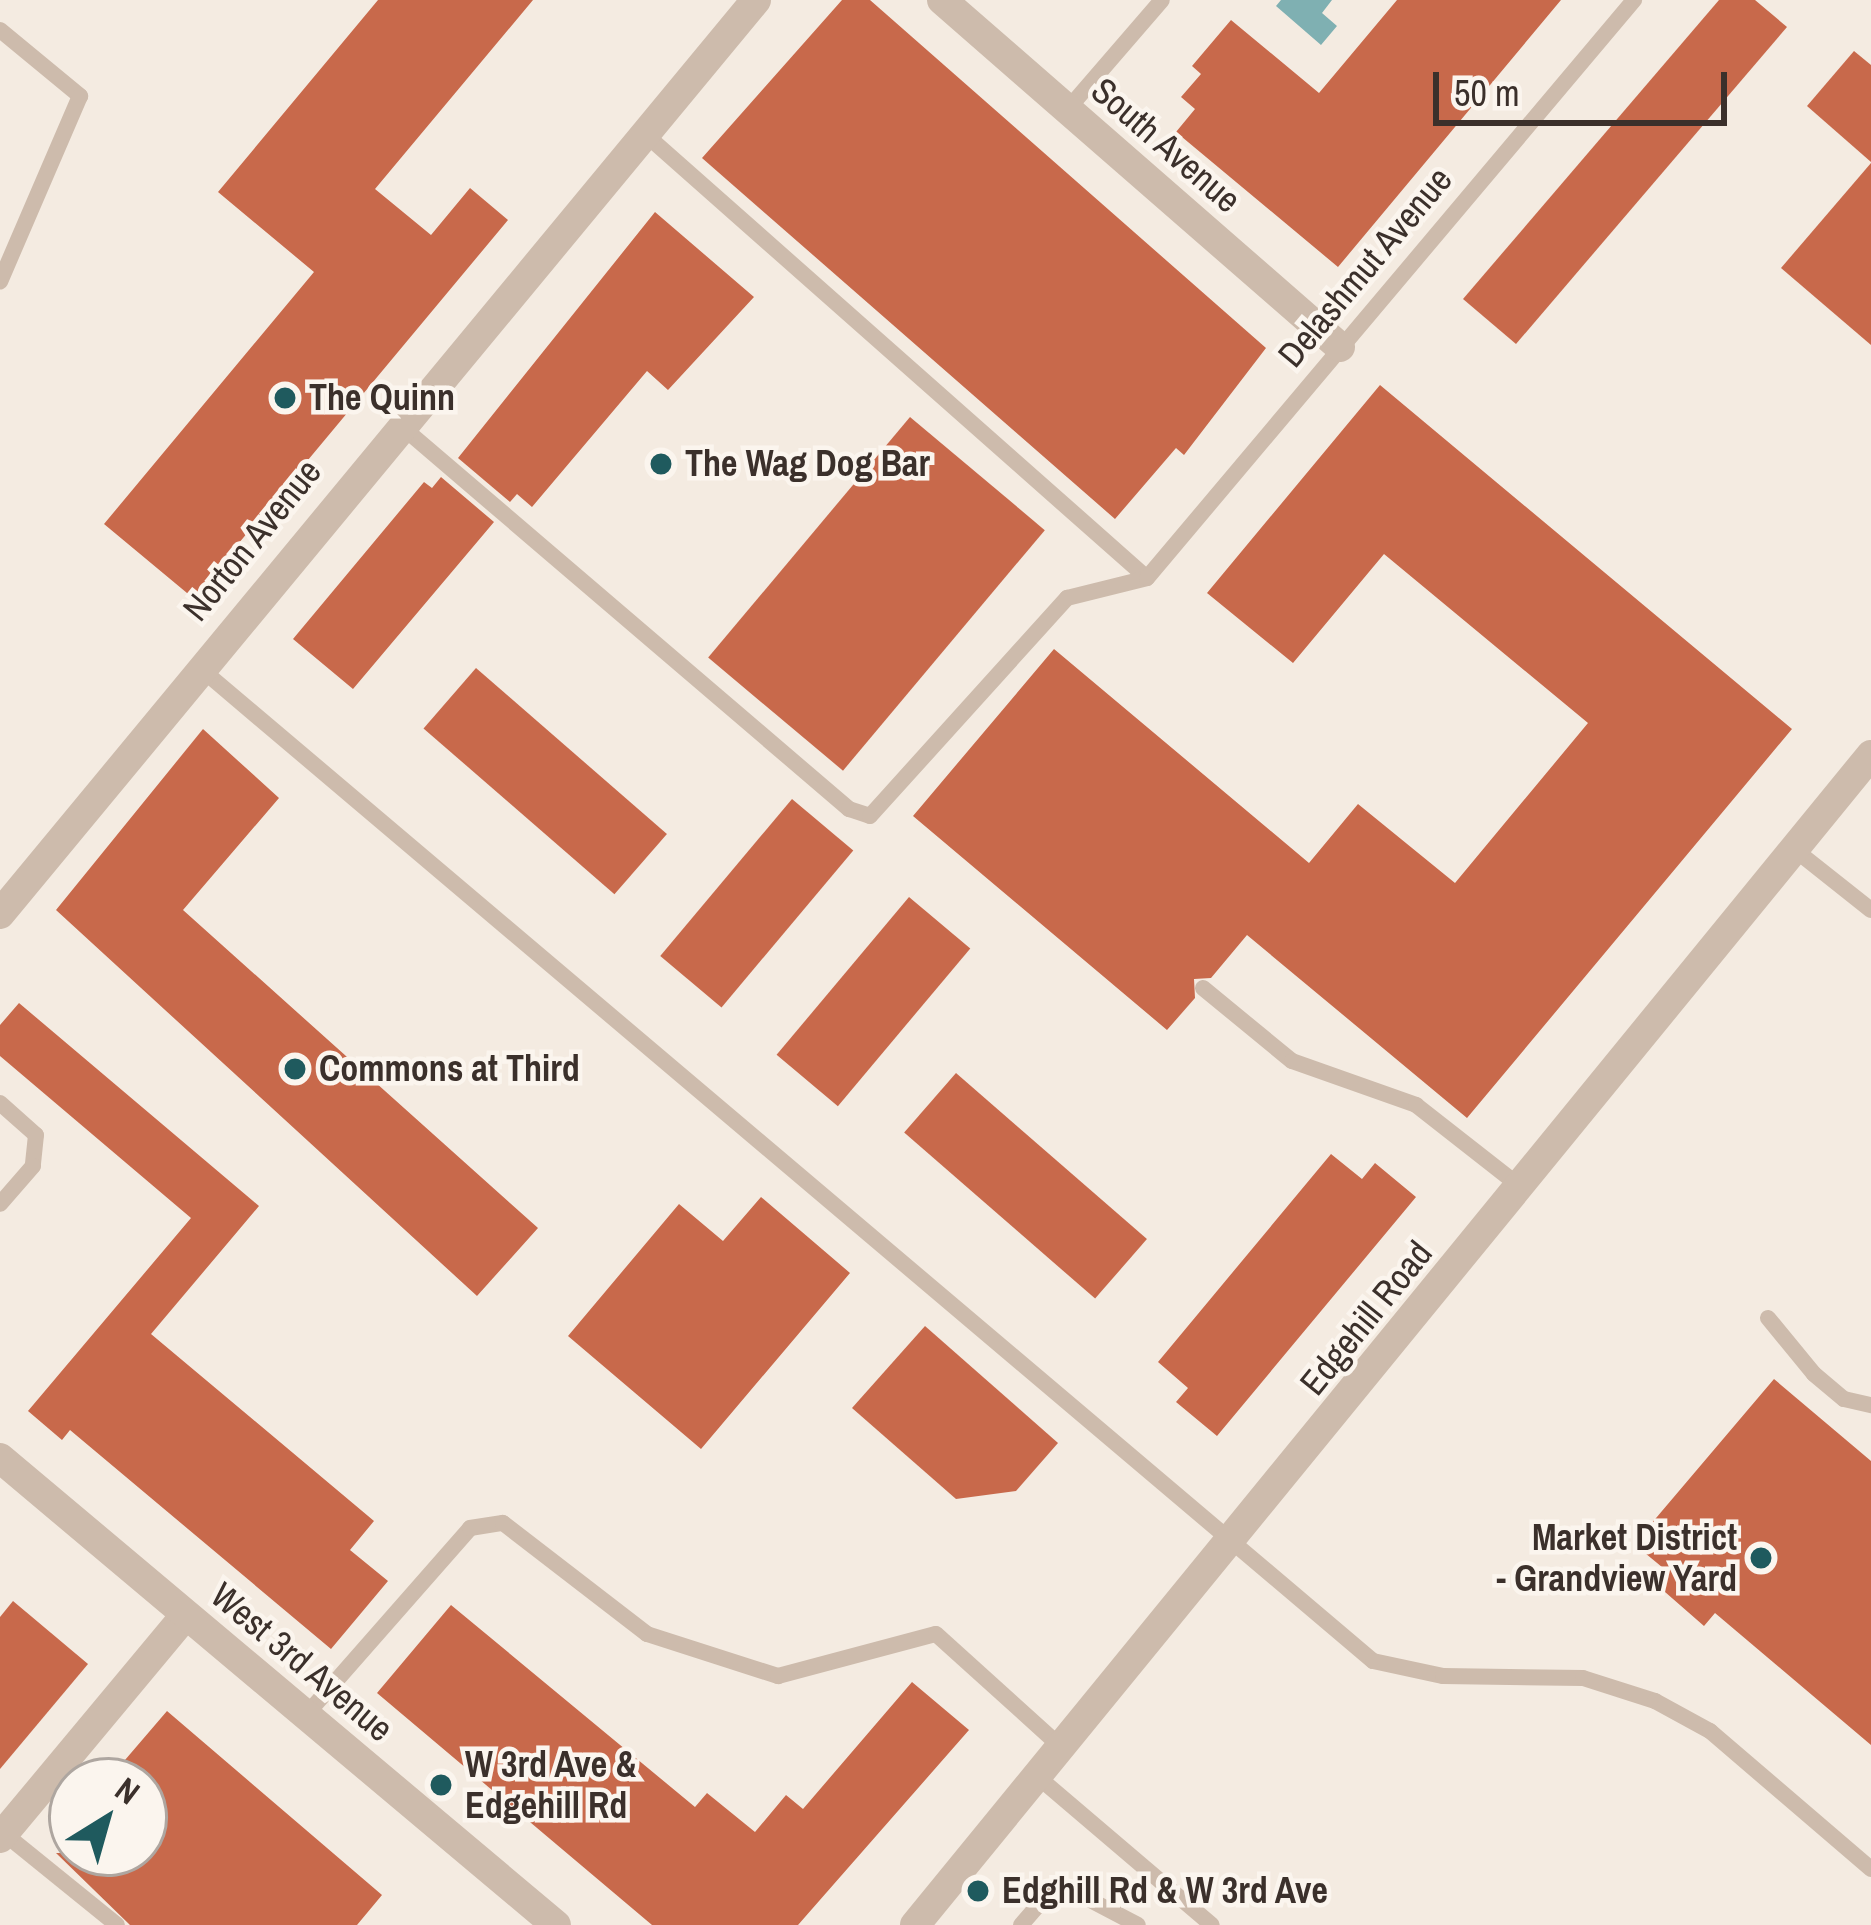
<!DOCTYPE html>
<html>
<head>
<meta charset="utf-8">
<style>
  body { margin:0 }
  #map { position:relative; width:1871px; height:1925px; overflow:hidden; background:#f4ebe1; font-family:"Archivo Narrow",sans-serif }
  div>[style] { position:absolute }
  .water>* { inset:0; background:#7fb0b2 }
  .building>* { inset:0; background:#c8694b; transform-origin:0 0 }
  .service>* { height:16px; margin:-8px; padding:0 8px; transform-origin:8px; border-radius:8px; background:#cdbbac }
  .minor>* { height:30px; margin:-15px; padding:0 15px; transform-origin:15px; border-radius:15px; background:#cdbbac }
  .tertiary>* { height:30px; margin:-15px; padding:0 15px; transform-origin:15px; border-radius:15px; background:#cdbbac }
  .dots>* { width:33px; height:33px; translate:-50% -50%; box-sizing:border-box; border:6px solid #fbf5ee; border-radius:50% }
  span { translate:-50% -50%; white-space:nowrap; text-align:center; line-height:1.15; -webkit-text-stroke:9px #fbf5ee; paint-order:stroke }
  .street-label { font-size:36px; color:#3b302b }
  .poi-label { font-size:36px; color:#3b302b; font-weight:700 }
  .left { translate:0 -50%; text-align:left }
  .right { translate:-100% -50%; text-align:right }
  .north { position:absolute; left:48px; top:1757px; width:120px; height:120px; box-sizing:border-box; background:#fbf5ee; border:3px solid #aea6a0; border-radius:50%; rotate:37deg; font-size:33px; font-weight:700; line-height:48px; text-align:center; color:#3b302b }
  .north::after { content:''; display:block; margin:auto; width:42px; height:54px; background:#1f5a5e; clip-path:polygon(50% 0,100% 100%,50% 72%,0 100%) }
  .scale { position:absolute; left:1433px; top:72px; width:294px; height:54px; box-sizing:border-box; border:6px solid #3b302b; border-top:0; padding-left:15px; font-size:36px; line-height:42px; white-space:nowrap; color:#3b302b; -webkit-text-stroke:9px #fbf5ee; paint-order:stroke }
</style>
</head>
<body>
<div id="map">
  <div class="water">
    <i style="clip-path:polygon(1281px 0,1332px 0,1322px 13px,1337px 26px,1321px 45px,1276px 6px)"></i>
  </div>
  <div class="building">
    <i style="clip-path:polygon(378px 0,533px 0,375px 189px,431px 235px,470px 188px,508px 220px,193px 598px,104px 524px,314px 272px,218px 192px)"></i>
    <i style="clip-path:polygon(842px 0,870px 0,1266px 348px,1184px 455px,1176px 448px,1115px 519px,702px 158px)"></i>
    <i style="clip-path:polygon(1397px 0,1561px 0,1338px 267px,1176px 132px,1195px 109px,1181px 97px,1201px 74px,1192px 66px,1231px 20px,1319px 93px)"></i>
    <i style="clip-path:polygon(1719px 0,1755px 0,1787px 27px,1516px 344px,1463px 299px)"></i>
    <i style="clip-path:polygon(1854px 51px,1871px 65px,1871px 162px,1807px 106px)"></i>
    <i style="clip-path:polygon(1871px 163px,1871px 345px,1781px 268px)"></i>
    <i style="clip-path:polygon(655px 212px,754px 297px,668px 390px,647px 371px,532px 507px,517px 494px,510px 502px,458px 458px)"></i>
    <i style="clip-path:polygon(1380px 385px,1792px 729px,1467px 1118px,1247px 935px,1211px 978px,1194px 979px,1195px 998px,1167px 1030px,913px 816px,1054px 649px,1309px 863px,1358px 804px,1455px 883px,1588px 723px,1384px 554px,1293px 663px,1207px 593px)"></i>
    <i style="left:910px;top:417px;width:176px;height:314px;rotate:40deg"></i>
    <i style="clip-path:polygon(441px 477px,494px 522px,353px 689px,293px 639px,424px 482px,432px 488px)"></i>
    <i style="left:476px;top:668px;width:253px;height:80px;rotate:41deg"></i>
    <i style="clip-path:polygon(203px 729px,279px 798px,183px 910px,538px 1228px,477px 1296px,56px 910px)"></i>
    <i style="left:792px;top:799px;width:80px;height:205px;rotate:40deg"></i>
    <i style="left:909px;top:897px;width:80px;height:206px;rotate:40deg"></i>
    <i style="clip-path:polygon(19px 1003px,259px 1206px,151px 1334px,374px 1521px,350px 1550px,388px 1581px,331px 1649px,70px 1430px,62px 1440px,28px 1411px,191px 1218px,0 1056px,0 1025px)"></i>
    <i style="left:956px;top:1073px;width:253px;height:79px;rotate:41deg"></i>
    <i style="clip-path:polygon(1331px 1154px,1362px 1179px,1375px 1163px,1416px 1197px,1217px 1436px,1176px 1402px,1188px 1388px,1158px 1362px)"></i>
    <i style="clip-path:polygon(761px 1197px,850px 1273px,701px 1449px,568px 1336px,679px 1204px,723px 1241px)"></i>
    <i style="clip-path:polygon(925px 1326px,1058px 1443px,1016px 1491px,956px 1499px,852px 1408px)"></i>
    <i style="clip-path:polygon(1774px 1379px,1871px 1461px,1871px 1745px,1715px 1613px,1704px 1626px,1657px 1585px,1668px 1572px,1634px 1544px)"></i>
    <i style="clip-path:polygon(13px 1601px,88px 1664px,0 1769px,0 1617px)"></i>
    <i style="clip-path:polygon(451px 1605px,695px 1807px,707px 1793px,755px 1832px,786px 1795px,803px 1809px,912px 1682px,969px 1730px,798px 1925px,652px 1925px,377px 1693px)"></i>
    <i style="clip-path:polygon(167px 1711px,382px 1895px,357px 1925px,130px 1925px,56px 1853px,144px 1853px,144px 1781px,107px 1781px)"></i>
  </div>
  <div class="service">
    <i style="left:0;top:30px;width:104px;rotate:39.5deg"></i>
    <i style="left:80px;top:96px;width:202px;rotate:113.3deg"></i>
    <i style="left:1067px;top:110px;width:145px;rotate:-49.2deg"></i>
    <i style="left:645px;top:134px;width:670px;rotate:41.49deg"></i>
    <i style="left:400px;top:425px;width:591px;rotate:40.54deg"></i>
    <i style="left:849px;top:809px;width:22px;rotate:18deg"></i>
    <i style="left:870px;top:816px;width:294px;rotate:-47.9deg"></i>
    <i style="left:1067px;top:598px;width:82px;rotate:-14deg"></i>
    <i style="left:1147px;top:578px;width:756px;rotate:-49.88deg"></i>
    <i style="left:200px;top:668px;width:1537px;rotate:40.25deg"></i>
    <i style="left:1373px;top:1661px;width:72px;rotate:12.1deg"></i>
    <i style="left:1443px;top:1676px;width:140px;rotate:0.8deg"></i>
    <i style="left:1583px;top:1678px;width:76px;rotate:17.7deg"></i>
    <i style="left:1655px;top:1701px;width:63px;rotate:28.6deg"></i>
    <i style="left:1710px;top:1731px;width:212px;rotate:40.6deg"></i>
    <i style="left:1794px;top:849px;width:98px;rotate:38.4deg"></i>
    <i style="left:1203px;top:988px;width:115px;rotate:39.4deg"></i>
    <i style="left:1292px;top:1061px;width:132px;rotate:19.5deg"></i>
    <i style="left:1416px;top:1105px;width:135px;rotate:38.1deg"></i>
    <i style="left:0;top:1103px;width:48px;rotate:41.6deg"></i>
    <i style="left:36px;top:1135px;width:31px;rotate:96deg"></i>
    <i style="left:33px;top:1166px;width:50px;rotate:131deg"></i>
    <i style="left:1768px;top:1318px;width:72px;rotate:50.6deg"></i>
    <i style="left:1814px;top:1374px;width:39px;rotate:40deg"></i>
    <i style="left:1844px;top:1399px;width:28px;rotate:13deg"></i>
    <i style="left:306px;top:1715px;width:249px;rotate:-48.7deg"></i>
    <i style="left:470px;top:1528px;width:33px;rotate:-9deg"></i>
    <i style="left:503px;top:1523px;width:182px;rotate:37.6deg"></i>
    <i style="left:647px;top:1634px;width:138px;rotate:17.8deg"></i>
    <i style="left:778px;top:1676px;width:163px;rotate:-14.9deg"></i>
    <i style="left:936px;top:1634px;width:170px;rotate:42.1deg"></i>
    <i style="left:1038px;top:1777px;width:228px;rotate:40.4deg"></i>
    <i style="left:1px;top:1831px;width:149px;rotate:39deg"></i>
    <i style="left:1021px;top:1925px;width:40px;rotate:-49deg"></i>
    <i style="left:1047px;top:1895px;width:26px;rotate:-9deg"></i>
    <i style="left:1073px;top:1891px;width:73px;rotate:27.6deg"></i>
  </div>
  <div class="minor">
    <i style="left:942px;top:0;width:528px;rotate:41.08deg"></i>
    <i style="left:0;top:914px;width:1186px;rotate:-50.4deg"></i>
    <i style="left:0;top:1838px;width:290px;rotate:-50.2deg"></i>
    <i style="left:915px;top:1925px;width:1511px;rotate:-50.75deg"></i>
  </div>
  <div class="tertiary">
    <i style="left:0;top:1458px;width:726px;rotate:40.03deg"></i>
  </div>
  <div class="dots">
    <i style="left:285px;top:398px;background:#1f5a5e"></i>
    <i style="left:661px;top:464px;background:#1f5a5e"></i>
    <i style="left:295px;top:1069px;background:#1f5a5e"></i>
    <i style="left:1761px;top:1558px;background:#1f5a5e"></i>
    <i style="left:441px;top:1785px;background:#1f5a5e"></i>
    <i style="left:978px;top:1891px;background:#1f5a5e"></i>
  </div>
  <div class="street-label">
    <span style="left:1166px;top:145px;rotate:41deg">South Avenue</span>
    <span style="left:1365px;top:267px;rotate:-50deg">Delashmut Avenue</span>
    <span style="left:252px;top:540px;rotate:-51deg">Norton Avenue</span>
    <span style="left:1366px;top:1318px;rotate:-51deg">Edgehill Road</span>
    <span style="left:302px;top:1662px;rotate:40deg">West 3rd Avenue</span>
  </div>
  <div class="poi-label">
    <span class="left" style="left:309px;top:398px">The Quinn</span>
    <span class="left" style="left:685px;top:464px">The Wag Dog Bar</span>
    <span class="left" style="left:319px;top:1069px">Commons at Third</span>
    <span class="right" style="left:1737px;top:1558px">Market District<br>- Grandview Yard</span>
    <span class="left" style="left:465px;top:1785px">W 3rd Ave &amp;<br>Edgehill Rd</span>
    <span class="left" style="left:1002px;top:1891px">Edghill Rd &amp; W 3rd Ave</span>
  </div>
  <div class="north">N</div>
  <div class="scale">50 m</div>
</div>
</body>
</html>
